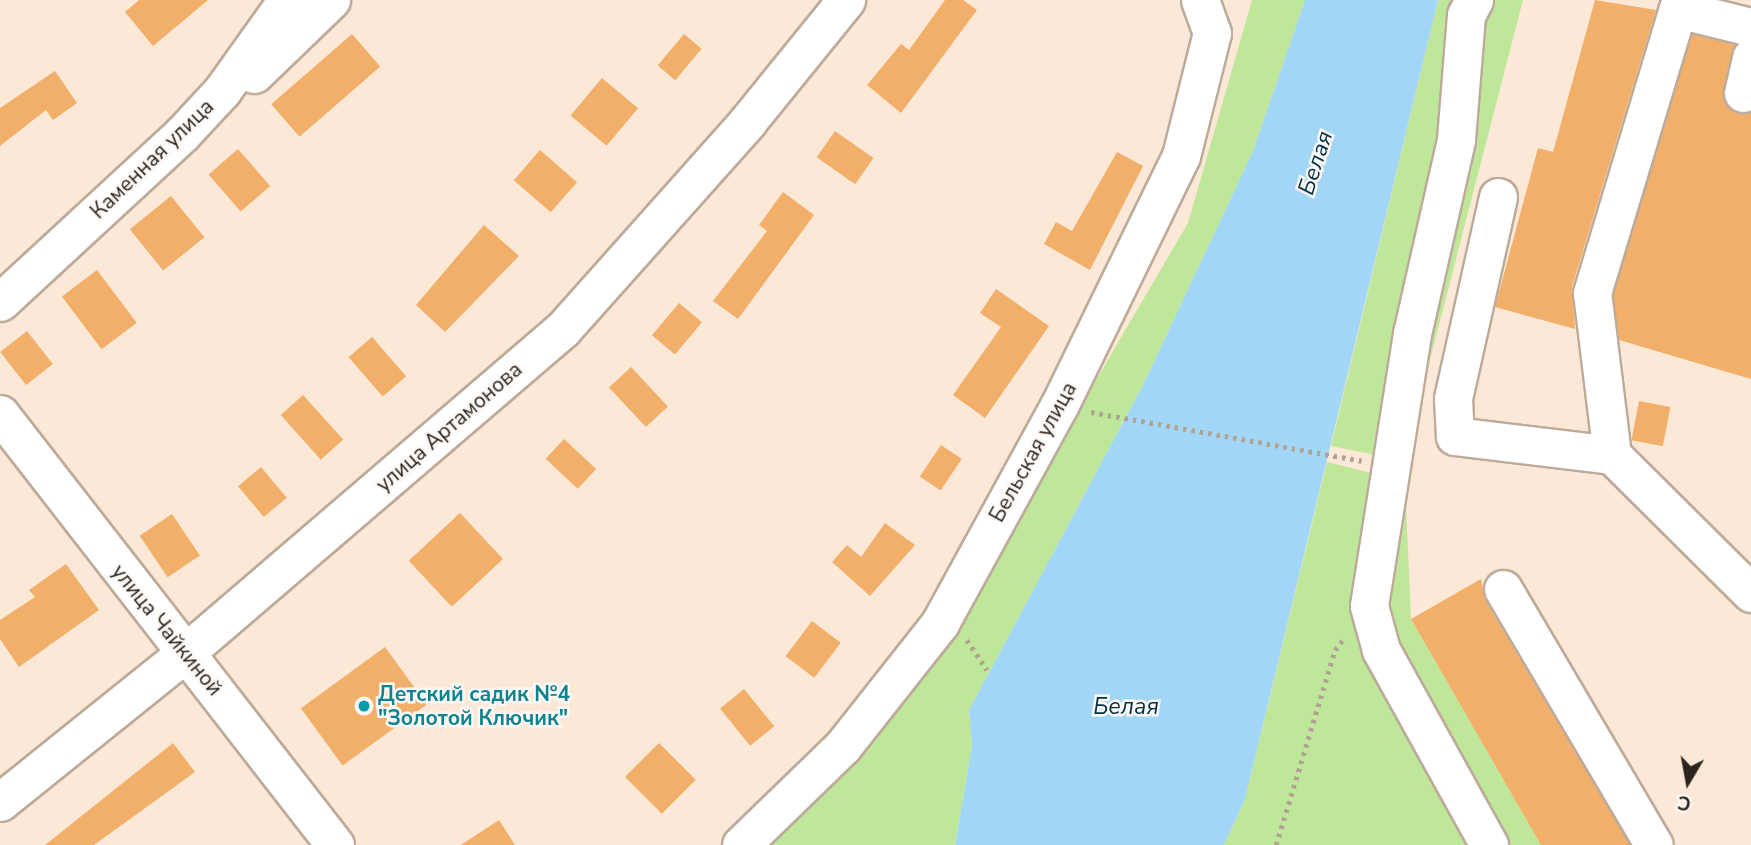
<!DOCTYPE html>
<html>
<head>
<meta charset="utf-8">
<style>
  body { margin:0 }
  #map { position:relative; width:1751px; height:845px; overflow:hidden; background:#fce8d6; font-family:"Nunito Sans",sans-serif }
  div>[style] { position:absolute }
  .green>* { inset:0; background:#bfe79a }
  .water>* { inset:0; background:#a2d6f7 }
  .building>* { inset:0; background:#f2af69; transform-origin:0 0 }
  .path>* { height:4.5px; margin-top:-2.25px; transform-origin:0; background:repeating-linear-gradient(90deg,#b1a294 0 3.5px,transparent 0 8.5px) }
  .roads { filter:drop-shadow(2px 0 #bdab9a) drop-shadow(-2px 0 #bdab9a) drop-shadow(0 2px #bdab9a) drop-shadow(0 -2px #bdab9a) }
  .minor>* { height:37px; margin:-18.5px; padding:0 18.5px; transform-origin:18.5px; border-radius:18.5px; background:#fff }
  .dots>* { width:19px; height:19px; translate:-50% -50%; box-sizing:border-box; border:4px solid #fcf8f5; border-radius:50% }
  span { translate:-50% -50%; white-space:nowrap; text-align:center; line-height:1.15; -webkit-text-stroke:5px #fcf8f5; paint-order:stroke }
  .street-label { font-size:21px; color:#2b241d }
  .culture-label { font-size:21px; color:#0d838f; font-weight:700 }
  .left { translate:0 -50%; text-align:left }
  .water-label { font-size:23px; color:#032f44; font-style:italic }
  .north { position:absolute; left:1653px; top:747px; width:70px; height:70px; -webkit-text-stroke:5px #fcf8f5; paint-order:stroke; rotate:190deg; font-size:19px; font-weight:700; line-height:28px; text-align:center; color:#2b241d }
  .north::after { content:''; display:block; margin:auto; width:24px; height:32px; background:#2b241d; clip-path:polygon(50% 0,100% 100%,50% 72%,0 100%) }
</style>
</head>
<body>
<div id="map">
  <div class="green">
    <i style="clip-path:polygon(1252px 0,1305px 0,1253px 151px,1143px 385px,969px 710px,972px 746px,955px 845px,758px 845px,962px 609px,1188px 223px)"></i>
    <i style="clip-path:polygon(1438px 0,1523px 0,1404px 460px,1411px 619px,1541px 845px,1224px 845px,1245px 799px,1327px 462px,1371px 473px,1402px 460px,1331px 446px)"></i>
  </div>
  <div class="water">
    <i style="clip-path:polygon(1305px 0,1438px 0,1245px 799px,1224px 845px,955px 845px,972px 746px,969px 710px,1143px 385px,1253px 151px)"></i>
  </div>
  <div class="building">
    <i style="clip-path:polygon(139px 0,208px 0,153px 46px,125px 12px)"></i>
    <i style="clip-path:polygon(945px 0,963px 0,977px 10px,901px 113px,867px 85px,901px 44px,909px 50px)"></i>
    <i style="clip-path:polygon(1595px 0,1656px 10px,1572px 287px,1575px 329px,1495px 307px,1538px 148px,1553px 152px)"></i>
    <i style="left:352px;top:34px;width:43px;height:107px;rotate:49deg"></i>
    <i style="left:684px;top:34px;width:23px;height:41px;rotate:40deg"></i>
    <i style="clip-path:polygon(1692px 34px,1735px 45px,1723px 99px,1738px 113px,1751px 112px,1751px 379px,1619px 340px,1613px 295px)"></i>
    <i style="clip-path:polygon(55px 71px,77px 103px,53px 120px,46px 110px,0 146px,0 108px)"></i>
    <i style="left:602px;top:78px;width:47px;height:49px;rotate:40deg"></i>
    <i style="left:835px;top:131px;width:47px;height:32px;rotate:35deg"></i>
    <i style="left:238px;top:149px;width:49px;height:39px;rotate:49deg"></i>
    <i style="left:540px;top:150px;width:49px;height:40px;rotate:41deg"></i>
    <i style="clip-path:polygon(1117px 152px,1143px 166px,1090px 270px,1044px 244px,1056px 222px,1072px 231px)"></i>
    <i style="clip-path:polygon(783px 192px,814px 215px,738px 319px,713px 301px,767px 231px,759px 225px)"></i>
    <i style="left:171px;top:196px;width:53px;height:53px;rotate:51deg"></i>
    <i style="clip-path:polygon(484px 225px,519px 256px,445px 332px,416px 305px)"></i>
    <i style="left:97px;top:270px;width:66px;height:44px;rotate:53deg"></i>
    <i style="clip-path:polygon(996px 289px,1049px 326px,985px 418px,953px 395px,1001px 327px,980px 313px)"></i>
    <i style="left:679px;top:303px;width:30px;height:42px;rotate:40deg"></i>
    <i style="left:27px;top:331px;width:42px;height:34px;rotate:52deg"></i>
    <i style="left:372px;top:337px;width:52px;height:31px;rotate:49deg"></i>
    <i style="left:631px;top:367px;width:54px;height:30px;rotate:47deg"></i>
    <i style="left:303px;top:395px;width:60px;height:30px;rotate:48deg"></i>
    <i style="left:1639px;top:401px;width:32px;height:40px;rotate:11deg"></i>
    <i style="left:564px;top:439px;width:44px;height:27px;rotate:43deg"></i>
    <i style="left:941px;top:445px;width:25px;height:38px;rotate:34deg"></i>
    <i style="left:261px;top:467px;width:40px;height:30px;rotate:50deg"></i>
    <i style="left:460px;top:513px;width:63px;height:70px;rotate:47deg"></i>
    <i style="left:172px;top:514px;width:50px;height:39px;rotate:56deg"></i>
    <i style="clip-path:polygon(885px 523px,915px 545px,870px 596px,832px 562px,847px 545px,861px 557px)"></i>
    <i style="clip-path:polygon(66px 564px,99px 610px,19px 667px,0 639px,0 620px,35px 597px,29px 590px)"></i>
    <i style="clip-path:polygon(1481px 579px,1485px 600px,1630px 845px,1541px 845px,1411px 619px)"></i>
    <i style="left:812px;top:621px;width:36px;height:44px;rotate:37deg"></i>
    <i style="left:385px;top:647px;width:71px;height:104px;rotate:54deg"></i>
    <i style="left:744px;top:689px;width:48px;height:31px;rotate:51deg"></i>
    <i style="clip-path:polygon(173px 743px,195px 772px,94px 845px,45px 845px)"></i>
    <i style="left:659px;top:743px;width:52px;height:48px;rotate:45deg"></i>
    <i style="clip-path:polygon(499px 820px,515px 845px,461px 845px)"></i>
  </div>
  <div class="path">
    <i style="left:1091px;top:412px;width:275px;rotate:10.2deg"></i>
    <i style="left:967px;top:640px;width:36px;rotate:56deg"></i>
    <i style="left:1276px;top:845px;width:204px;rotate:-73.2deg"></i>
    <i style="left:1335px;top:650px;width:16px;rotate:-52deg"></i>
  </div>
  <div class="roads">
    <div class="minor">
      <i style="left:1474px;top:0;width:17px;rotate:118deg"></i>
      <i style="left:1466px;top:15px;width:125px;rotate:94.6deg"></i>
      <i style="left:1456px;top:140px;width:199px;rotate:102.8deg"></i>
      <i style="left:1412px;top:334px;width:275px;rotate:99deg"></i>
      <i style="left:1369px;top:606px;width:46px;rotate:74.7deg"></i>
      <i style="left:1381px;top:650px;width:223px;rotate:61deg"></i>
      <i style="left:254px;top:74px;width:107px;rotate:-43.9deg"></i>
      <i style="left:1743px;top:93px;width:37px;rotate:-77deg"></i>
      <i style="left:1498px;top:197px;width:207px;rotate:102.6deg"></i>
      <i style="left:1453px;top:399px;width:37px;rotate:87deg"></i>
      <i style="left:1455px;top:436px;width:158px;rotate:6.9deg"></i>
      <i style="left:1612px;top:455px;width:196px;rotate:44.8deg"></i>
      <i style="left:0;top:302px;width:248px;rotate:-42.7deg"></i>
      <i style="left:182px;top:134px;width:59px;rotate:-47.1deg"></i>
      <i style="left:222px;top:91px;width:112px;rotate:-54.5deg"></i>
      <i style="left:0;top:414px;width:546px;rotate:52.14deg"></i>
      <i style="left:1612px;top:455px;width:163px;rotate:-97deg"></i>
      <i style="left:1592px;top:293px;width:297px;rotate:-73.2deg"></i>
      <i style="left:1678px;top:9px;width:75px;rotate:13.9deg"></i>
      <i style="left:1503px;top:589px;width:297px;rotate:59.5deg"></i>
      <i style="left:0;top:802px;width:238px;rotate:-38.8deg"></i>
      <i style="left:185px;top:653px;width:498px;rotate:-40.6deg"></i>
      <i style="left:563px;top:329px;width:278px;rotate:-48.3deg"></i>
      <i style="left:748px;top:121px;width:156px;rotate:-51deg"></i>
      <i style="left:741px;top:845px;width:142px;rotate:-44.1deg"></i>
      <i style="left:843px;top:746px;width:157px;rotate:-51.7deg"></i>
      <i style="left:940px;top:623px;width:247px;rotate:-61.3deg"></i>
      <i style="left:1059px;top:406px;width:278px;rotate:-64deg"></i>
      <i style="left:1181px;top:156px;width:127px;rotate:-75.9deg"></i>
      <i style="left:1212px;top:33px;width:35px;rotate:-110deg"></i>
    </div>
  </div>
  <div class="dots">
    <i style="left:364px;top:706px;background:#0f9aa8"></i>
  </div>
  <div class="street-label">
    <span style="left:152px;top:159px;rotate:-44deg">Каменная улица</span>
    <span style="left:449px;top:427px;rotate:-41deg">улица Артамонова</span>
    <span style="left:1033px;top:452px;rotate:-61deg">Бельская улица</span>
    <span style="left:167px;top:630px;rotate:51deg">улица Чайкиной</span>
  </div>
  <div class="culture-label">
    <span class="left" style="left:378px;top:706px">Детский садик №4<br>"Золотой Ключик"</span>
  </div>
  <div class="water-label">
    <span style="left:1316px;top:163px;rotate:-72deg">Белая</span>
    <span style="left:1126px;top:707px">Белая</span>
  </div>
  <div class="north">С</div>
</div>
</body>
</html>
